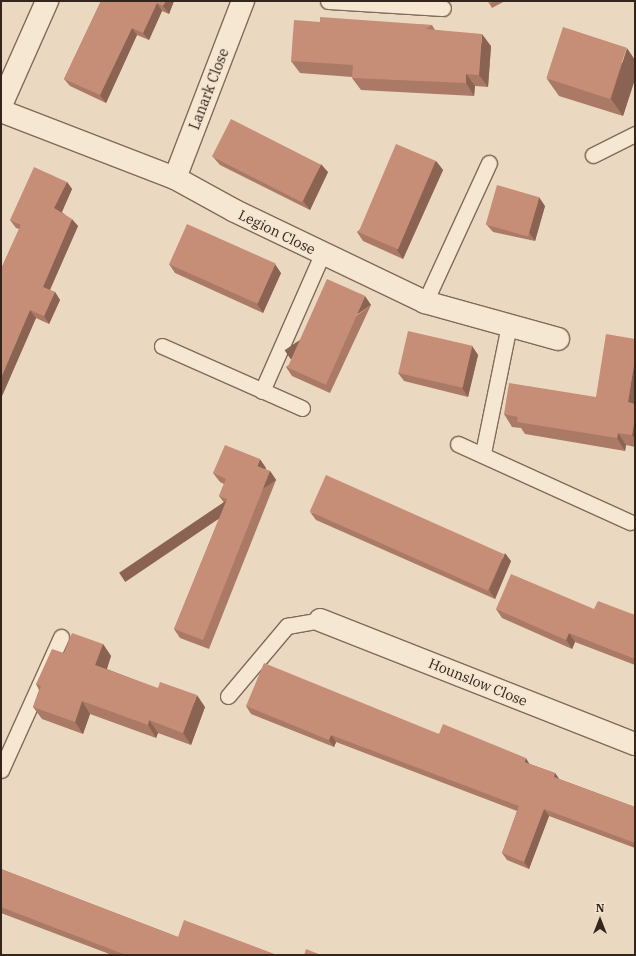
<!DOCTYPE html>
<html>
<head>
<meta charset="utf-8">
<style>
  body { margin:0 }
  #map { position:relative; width:636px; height:956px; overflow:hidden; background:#ebd8c0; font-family:"IBM Plex Serif",serif }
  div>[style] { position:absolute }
  .roads { filter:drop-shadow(1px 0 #826a59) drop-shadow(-1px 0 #826a59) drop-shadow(0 1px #826a59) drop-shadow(0 -1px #826a59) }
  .lane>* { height:15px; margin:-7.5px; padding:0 7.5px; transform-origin:7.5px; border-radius:7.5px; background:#f6e7d2 }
  .street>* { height:22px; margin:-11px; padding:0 11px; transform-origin:11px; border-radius:11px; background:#f6e7d2 }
  .wall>* { inset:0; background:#ab7a66 }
  .shaded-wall>* { inset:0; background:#8b6353; transform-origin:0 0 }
  .building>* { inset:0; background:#c78e77; transform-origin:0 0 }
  span { translate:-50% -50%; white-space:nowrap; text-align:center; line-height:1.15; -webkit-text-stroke:3px #f3e4cf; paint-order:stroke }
  .street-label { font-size:14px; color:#33241c }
  .frame { position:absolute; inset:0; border:2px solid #33241c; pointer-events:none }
  .north { position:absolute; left:580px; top:900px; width:40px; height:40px; -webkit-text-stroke:3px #f3e4cf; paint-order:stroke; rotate:0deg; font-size:11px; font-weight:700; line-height:16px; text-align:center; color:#33241c }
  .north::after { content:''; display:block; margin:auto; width:14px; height:18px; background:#33241c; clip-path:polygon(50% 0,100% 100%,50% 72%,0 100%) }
</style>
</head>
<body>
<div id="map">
  <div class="roads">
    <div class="lane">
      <i style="left:328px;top:1px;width:115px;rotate:3.5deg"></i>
      <i style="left:593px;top:155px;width:47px;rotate:-26.6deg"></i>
      <i style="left:425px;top:302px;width:153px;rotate:-65.3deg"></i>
      <i style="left:162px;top:346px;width:153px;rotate:23.9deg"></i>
      <i style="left:262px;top:391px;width:150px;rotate:-66.3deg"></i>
      <i style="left:458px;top:444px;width:189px;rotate:24.4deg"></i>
      <i style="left:483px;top:453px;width:131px;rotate:-78.5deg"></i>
      <i style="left:228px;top:696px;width:92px;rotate:-49.9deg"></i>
      <i style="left:287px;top:626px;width:34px;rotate:-10deg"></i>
      <i style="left:1px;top:770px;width:146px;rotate:-65.7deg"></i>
    </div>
    <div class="street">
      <i style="left:1px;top:105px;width:114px;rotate:-66.1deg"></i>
      <i style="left:1px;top:111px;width:186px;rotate:21.1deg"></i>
      <i style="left:175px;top:178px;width:68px;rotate:28.8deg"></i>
      <i style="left:235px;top:211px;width:211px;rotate:25.6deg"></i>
      <i style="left:425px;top:302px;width:138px;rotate:15.5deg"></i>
      <i style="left:175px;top:178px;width:190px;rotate:-69deg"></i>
      <i style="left:320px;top:620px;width:339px;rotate:21.5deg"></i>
    </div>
  </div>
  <div class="wall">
    <i style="clip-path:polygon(101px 1px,174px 1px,169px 14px,162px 11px,149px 40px,137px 35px,106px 103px,70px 86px,64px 79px)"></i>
    <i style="clip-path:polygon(488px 1px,505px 1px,492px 8px)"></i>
    <i style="clip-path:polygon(320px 22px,432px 25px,435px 30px,491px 46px,488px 87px,475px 86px,474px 96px,361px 90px,352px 78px,352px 77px,300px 73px,291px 61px)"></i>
    <i style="clip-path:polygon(635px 60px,635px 79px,623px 116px,559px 96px,547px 79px)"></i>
    <i style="clip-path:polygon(213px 157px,328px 172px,310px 210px,220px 165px)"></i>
    <i style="clip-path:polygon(436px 161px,443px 170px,403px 259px,363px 241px,357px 232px)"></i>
    <i style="clip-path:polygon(67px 182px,72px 189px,62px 212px,78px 226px,50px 290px,55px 292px,60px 300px,49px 324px,36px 318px,2px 396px,1px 395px,1px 269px,19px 229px,16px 228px,10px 220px)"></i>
    <i style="clip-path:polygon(545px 206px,535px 241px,493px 232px,486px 224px)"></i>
    <i style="clip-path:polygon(169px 264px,281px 273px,263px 313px,175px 273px)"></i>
    <i style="clip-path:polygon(371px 305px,330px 393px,292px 376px,286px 367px)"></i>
    <i style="clip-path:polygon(635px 339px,635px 447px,626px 445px,625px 451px,525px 434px,521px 428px,512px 427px,504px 414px,596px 397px)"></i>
    <i style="clip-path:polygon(472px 346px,478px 355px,468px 397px,404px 381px,398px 373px)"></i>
    <i style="clip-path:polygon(266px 468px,265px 469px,270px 471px,276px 480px,209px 649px,180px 638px,174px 629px,225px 504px,219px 496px,224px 484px,220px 482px,213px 473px)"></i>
    <i style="clip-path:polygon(310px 512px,511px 561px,495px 599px,316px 520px)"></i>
    <i style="clip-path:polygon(496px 609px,594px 609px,635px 615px,635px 665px,575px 642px,572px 649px,502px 618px)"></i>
    <i style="clip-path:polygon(103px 644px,111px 656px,107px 669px,205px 707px,191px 745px,158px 733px,156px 738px,90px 714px,83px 734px,42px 719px,33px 707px,39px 690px,36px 684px,64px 653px)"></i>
    <i style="clip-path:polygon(246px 706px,439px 734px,530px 764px,555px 773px,559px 779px,635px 807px,635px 848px,549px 816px,529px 869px,507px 860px,502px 853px,517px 811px,336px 742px,334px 747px,251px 714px)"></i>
    <i style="clip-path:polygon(1px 869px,178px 937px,277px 955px,112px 955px,1px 913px)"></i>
  </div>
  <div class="shaded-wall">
    <i style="clip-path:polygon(166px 1px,174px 1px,169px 14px,163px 6px)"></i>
    <i style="clip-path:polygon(157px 3px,162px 11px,149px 40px,143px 33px)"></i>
    <i style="clip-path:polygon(132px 28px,137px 35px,106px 103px,100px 95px)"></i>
    <i style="clip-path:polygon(482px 34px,491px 46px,488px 87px,479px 75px)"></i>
    <i style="clip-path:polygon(627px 48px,635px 60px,635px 79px,623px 116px,611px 99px)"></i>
    <i style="clip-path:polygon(466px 74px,475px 86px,474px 96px,466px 83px)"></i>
    <i style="clip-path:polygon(436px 161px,443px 170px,403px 259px,397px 250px)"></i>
    <i style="clip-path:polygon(321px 164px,328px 172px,310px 210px,303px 201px)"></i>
    <i style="clip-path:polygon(67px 182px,72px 189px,60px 216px,54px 208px)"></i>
    <i style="clip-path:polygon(539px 197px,545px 206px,535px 241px,529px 232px)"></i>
    <i style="clip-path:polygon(72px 219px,78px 226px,48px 294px,43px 287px)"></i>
    <i style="clip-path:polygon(275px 264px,281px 273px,263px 313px,257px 304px)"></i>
    <i style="clip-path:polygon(55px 292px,60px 300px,49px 324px,44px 316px)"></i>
    <i style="left:365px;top:296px;width:11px;height:97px;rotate:56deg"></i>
    <i style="clip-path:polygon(30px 310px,36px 318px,2px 396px,1px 394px,1px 378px)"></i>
    <i style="clip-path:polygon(472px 346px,478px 355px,468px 397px,462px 388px)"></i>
    <i style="clip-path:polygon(635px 359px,635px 413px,628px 402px)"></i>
    <i style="clip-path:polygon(635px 417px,635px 439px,632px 435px)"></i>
    <i style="clip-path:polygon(618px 433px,626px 445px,625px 451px,617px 438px)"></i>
    <i style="clip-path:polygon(260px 459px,266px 468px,263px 475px,257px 466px)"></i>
    <i style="left:270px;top:471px;width:11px;height:182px;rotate:56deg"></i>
    <i style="clip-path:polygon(505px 553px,511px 561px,495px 599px,489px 590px)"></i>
    <i style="clip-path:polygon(569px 633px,575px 642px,572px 649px,566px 640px)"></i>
    <i style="clip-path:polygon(103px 644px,111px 656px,104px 677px,95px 665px)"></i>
    <i style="clip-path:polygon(197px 695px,205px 707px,191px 745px,183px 733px)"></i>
    <i style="clip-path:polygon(82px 701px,90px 714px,83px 734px,75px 722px)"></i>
    <i style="clip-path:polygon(149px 720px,158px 733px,156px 738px,148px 725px)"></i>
    <i style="clip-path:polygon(331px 735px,336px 742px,334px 747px,329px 740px)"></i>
    <i style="clip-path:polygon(526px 758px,530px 765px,524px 762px)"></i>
    <i style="clip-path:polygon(555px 773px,560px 780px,554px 777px)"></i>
    <i style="clip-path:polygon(544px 809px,549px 816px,529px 869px,524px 862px)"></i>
  </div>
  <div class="building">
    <i style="clip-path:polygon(101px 1px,166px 1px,163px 6px,157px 3px,143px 33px,132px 28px,100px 95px,64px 79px)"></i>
    <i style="clip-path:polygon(488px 1px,494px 1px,489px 4px)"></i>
    <i style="clip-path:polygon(320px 17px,432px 25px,426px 29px,482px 34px,479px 75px,466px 74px,466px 83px,352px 78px,353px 65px,291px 61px,294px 20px,320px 22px)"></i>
    <i style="left:563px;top:27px;width:67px;height:54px;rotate:18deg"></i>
    <i style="left:231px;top:119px;width:101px;height:42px;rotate:27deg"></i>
    <i style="left:396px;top:144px;width:43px;height:96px;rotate:23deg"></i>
    <i style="clip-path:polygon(34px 167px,67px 182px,54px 208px,72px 219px,43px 287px,55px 292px,44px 316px,30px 310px,1px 378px,1px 269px,21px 225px,10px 220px)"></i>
    <i style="left:497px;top:185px;width:44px;height:41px;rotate:16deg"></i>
    <i style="left:187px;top:224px;width:97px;height:44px;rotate:24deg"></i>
    <i style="left:327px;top:279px;width:42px;height:97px;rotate:24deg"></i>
    <i style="left:408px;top:331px;width:66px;height:43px;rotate:13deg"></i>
    <i style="clip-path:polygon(606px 334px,635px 339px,635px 359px,628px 402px,635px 404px,635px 417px,632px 435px,618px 433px,617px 438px,517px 422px,518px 417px,504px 414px,509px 383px,596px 397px)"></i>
    <i style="clip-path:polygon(225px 445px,260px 459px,257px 466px,270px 471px,203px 640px,174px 629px,227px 499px,219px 496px,226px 479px,213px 473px)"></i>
    <i style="left:326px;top:475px;width:195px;height:40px;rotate:24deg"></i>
    <i style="clip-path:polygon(511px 574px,594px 609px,598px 601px,635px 615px,635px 659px,569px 633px,566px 640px,496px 609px)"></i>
    <i style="clip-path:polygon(72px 633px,103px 644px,95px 665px,158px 688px,160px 682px,197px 695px,183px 733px,149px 720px,148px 725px,82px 701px,75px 722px,33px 707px,41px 686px,36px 684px,52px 649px,64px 653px)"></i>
    <i style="clip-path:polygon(264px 663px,439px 734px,443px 724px,526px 758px,524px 762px,555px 773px,554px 777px,635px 807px,635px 843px,544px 809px,524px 862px,502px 853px,519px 806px,331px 735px,329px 740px,246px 706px)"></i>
    <i style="clip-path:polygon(1px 869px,178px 937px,184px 920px,277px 955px,126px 955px,1px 907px)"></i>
    <i style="clip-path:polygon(306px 949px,321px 955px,304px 955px)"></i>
  </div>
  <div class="street-label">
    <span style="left:209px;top:89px;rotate:-69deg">Lanark Close</span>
    <span style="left:277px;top:232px;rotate:26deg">Legion Close</span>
    <span style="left:478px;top:682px;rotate:22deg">Hounslow Close</span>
  </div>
  <div class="frame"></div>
  <div class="north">N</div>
</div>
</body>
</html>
